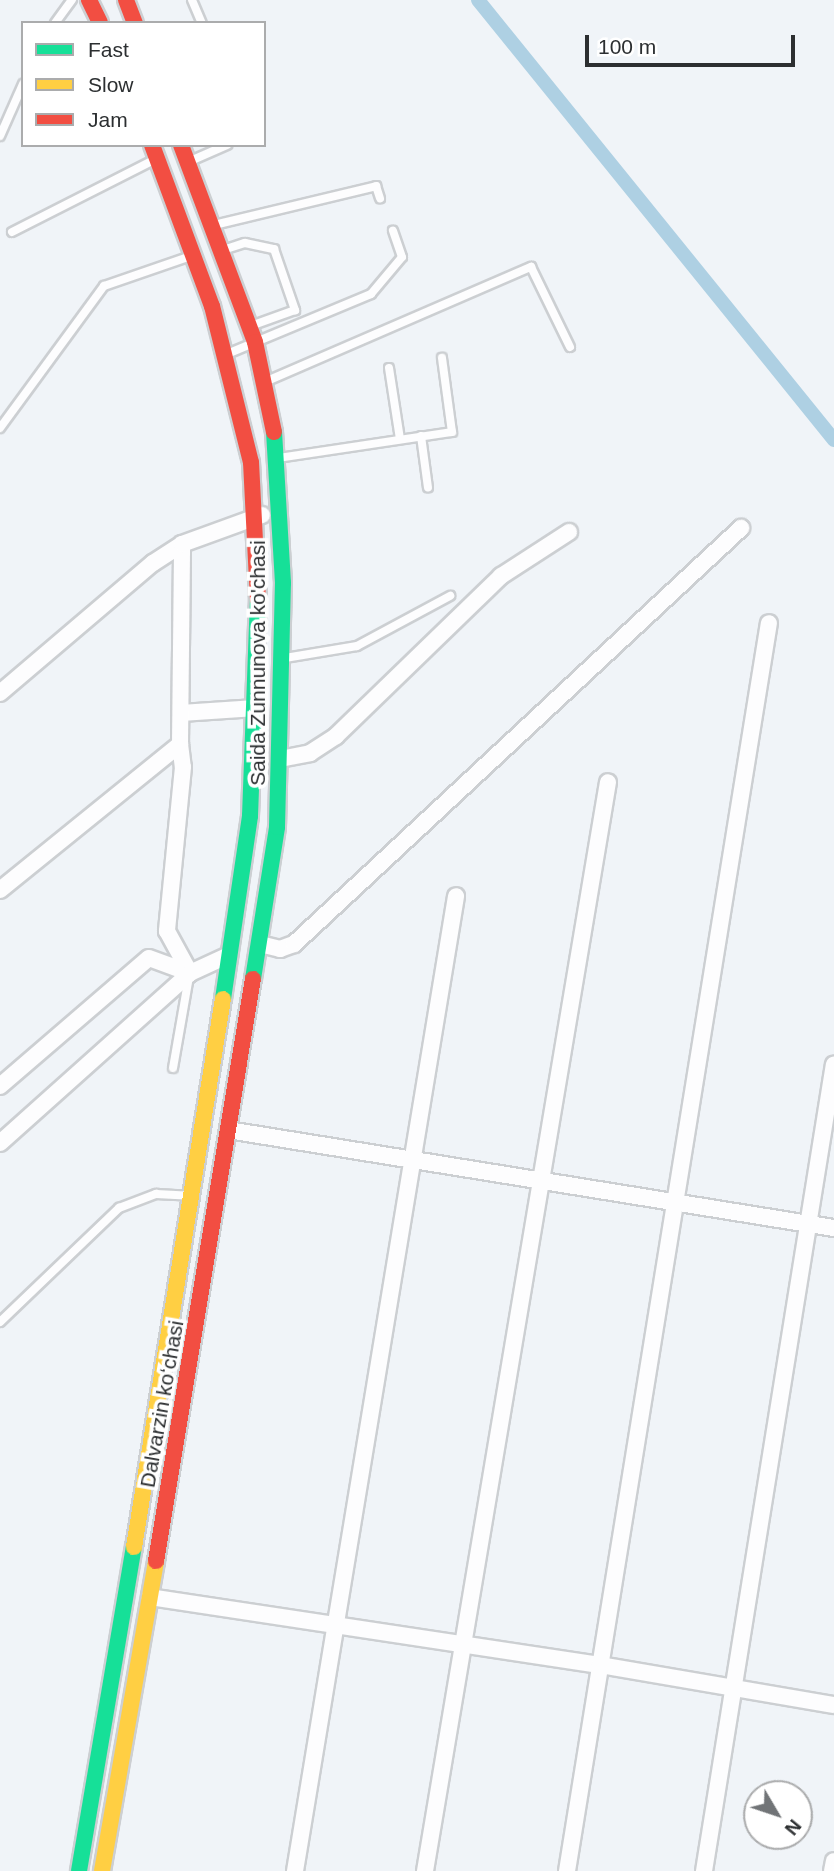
<!DOCTYPE html>
<html>
<head>
<meta charset="utf-8">
<style>
  body { margin:0 }
  #map { position:relative; width:834px; height:1871px; overflow:hidden; background:#f0f4f8; font-family:Arial,sans-serif }
  div>[style] { position:absolute }
  .canal>* { height:14px; margin:-7px; padding:0 7px; transform-origin:7px; border-radius:7px; background:#aed0e3 }
  .roads { filter:drop-shadow(2px 0 #cccfd2) drop-shadow(-2px 0 #cccfd2) drop-shadow(0 2px #cccfd2) drop-shadow(0 -2px #cccfd2) }
  .lane>* { height:8px; margin:-4px; padding:0 4px; transform-origin:4px; border-radius:4px; background:#fdfdfe }
  .street>* { height:16px; margin:-8px; padding:0 8px; transform-origin:8px; border-radius:8px; background:#fdfdfe }
  .fast>* { height:16px; margin:-8px; padding:0 8px; transform-origin:8px; border-radius:8px; background:#16e098 }
  .slow>* { height:16px; margin:-8px; padding:0 8px; transform-origin:8px; border-radius:8px; background:#ffcf43 }
  .jam>* { height:16px; margin:-8px; padding:0 8px; transform-origin:8px; border-radius:8px; background:#f24e42 }
  span { translate:-50% -50%; white-space:nowrap; text-align:center; line-height:1.15; -webkit-text-stroke:7px #fff; paint-order:stroke }
  .street-label { font-size:21px; color:#2c2f31 }
  .legend { position:absolute; left:21px; top:21px; width:245px; height:126px; box-sizing:border-box; background:#fff; border:2px solid #abacad; margin:0; padding:9px 12px; list-style:none; font-size:21px; color:#2c2f31 }
  .legend li { display:flex; align-items:center; gap:14px; height:35px }
  .legend b { width:35px; border:2px solid #abacad }
  .north { position:absolute; left:743px; top:1780px; width:70px; height:70px; box-sizing:border-box; background:#fff; border:2px solid #abacad; border-radius:50%; rotate:129deg; font-size:19px; font-weight:700; line-height:28px; text-align:center; color:#2c2f31 }
  .north::after { content:''; display:block; margin:auto; width:24px; height:32px; background:#717477; clip-path:polygon(50% 0,100% 100%,50% 72%,0 100%) }
  .scale { position:absolute; left:585px; top:35px; width:210px; height:32px; box-sizing:border-box; border:4px solid #2c2f31; border-top:0; padding-left:9px; font-size:21px; line-height:24px; white-space:nowrap; color:#2c2f31; -webkit-text-stroke:5px #fff; paint-order:stroke }
</style>
</head>
<body>
<div id="map">
  <div class="canal">
    <i style="left:478px;top:0;width:566px;rotate:51.02deg"></i>
  </div>
  <div class="roads">
    <div class="lane">
      <i style="left:192px;top:0;width:25px;rotate:67deg"></i>
      <i style="left:55px;top:23px;width:29px;rotate:-54deg"></i>
      <i style="left:0;top:136px;width:57px;rotate:-66.1deg"></i>
      <i style="left:188px;top:162px;width:43px;rotate:-23.6deg"></i>
      <i style="left:214px;top:225px;width:167px;rotate:-13.5deg"></i>
      <i style="left:376px;top:186px;width:13px;rotate:72deg"></i>
      <i style="left:12px;top:232px;width:161px;rotate:-26.9deg"></i>
      <i style="left:223px;top:250px;width:23px;rotate:-18deg"></i>
      <i style="left:245px;top:243px;width:30px;rotate:12deg"></i>
      <i style="left:274px;top:249px;width:65px;rotate:71deg"></i>
      <i style="left:295px;top:310px;width:45px;rotate:160.3deg"></i>
      <i style="left:227px;top:354px;width:156px;rotate:-22.6deg"></i>
      <i style="left:371px;top:294px;width:48px;rotate:-50deg"></i>
      <i style="left:402px;top:257px;width:28px;rotate:-109deg"></i>
      <i style="left:389px;top:368px;width:72px;rotate:81.2deg"></i>
      <i style="left:267px;top:381px;width:288px;rotate:-23.4deg"></i>
      <i style="left:531px;top:267px;width:89px;rotate:64deg"></i>
      <i style="left:0;top:428px;width:176px;rotate:-53.8deg"></i>
      <i style="left:104px;top:286px;width:92px;rotate:-19deg"></i>
      <i style="left:421px;top:436px;width:52px;rotate:82.3deg"></i>
      <i style="left:278px;top:458px;width:176px;rotate:-8.5deg"></i>
      <i style="left:452px;top:432px;width:75px;rotate:-97.7deg"></i>
      <i style="left:285px;top:658px;width:73px;rotate:-9.5deg"></i>
      <i style="left:357px;top:646px;width:106px;rotate:-28.3deg"></i>
      <i style="left:173px;top:1068px;width:93px;rotate:-80.1deg"></i>
      <i style="left:0;top:1322px;width:165px;rotate:-43.8deg"></i>
      <i style="left:119px;top:1208px;width:40px;rotate:-21deg"></i>
      <i style="left:156px;top:1194px;width:34px;rotate:3deg"></i>
    </div>
    <div class="street">
      <i style="left:0;top:693px;width:201px;rotate:-40.4deg"></i>
      <i style="left:153px;top:563px;width:35px;rotate:-33deg"></i>
      <i style="left:181px;top:713px;width:75px;rotate:-3.8deg"></i>
      <i style="left:180px;top:744px;width:200px;rotate:-89.4deg"></i>
      <i style="left:182px;top:544px;width:85px;rotate:-19.9deg"></i>
      <i style="left:280px;top:759px;width:31px;rotate:-11deg"></i>
      <i style="left:310px;top:753px;width:31px;rotate:-33deg"></i>
      <i style="left:336px;top:736px;width:230px;rotate:-44.1deg"></i>
      <i style="left:501px;top:576px;width:81px;rotate:-32.9deg"></i>
      <i style="left:0;top:890px;width:232px;rotate:-39deg"></i>
      <i style="left:180px;top:744px;width:23px;rotate:83deg"></i>
      <i style="left:183px;top:767px;width:165px;rotate:95.6deg"></i>
      <i style="left:167px;top:931px;width:48px;rotate:61.3deg"></i>
      <i style="left:260px;top:944px;width:21px;rotate:14deg"></i>
      <i style="left:280px;top:949px;width:15px;rotate:-20deg"></i>
      <i style="left:294px;top:944px;width:611px;rotate:-42.94deg"></i>
      <i style="left:0;top:1086px;width:196px;rotate:-40.7deg"></i>
      <i style="left:149px;top:958px;width:44px;rotate:20.1deg"></i>
      <i style="left:228px;top:1130px;width:614px;rotate:9.19deg"></i>
      <i style="left:0;top:1143px;width:255px;rotate:-41.8deg"></i>
      <i style="left:190px;top:973px;width:43px;rotate:-24.8deg"></i>
      <i style="left:150px;top:1597px;width:455px;rotate:8.6deg"></i>
      <i style="left:600px;top:1665px;width:237px;rotate:9.7deg"></i>
      <i style="left:295px;top:1871px;width:988px;rotate:-80.62deg"></i>
      <i style="left:425px;top:1871px;width:1104px;rotate:-80.46deg"></i>
      <i style="left:567px;top:1871px;width:1264px;rotate:-80.81deg"></i>
      <i style="left:704px;top:1871px;width:817px;rotate:-80.85deg"></i>
      <i style="left:832px;top:1871px;width:10px;rotate:-79deg"></i>
    </div>
    <div class="fast">
      <i style="left:253px;top:979px;width:154px;rotate:-81deg"></i>
      <i style="left:277px;top:827px;width:244px;rotate:-88.6deg"></i>
      <i style="left:283px;top:583px;width:151px;rotate:-93.4deg"></i>
      <i style="left:223px;top:999px;width:185px;rotate:-81.6deg"></i>
      <i style="left:250px;top:816px;width:216px;rotate:-87.9deg"></i>
      <i style="left:79px;top:1871px;width:329px;rotate:-80.4deg"></i>
    </div>
    <div class="slow">
      <i style="left:134px;top:1547px;width:555px;rotate:-80.78deg"></i>
      <i style="left:102px;top:1871px;width:315px;rotate:-80.1deg"></i>
    </div>
    <div class="jam">
      <i style="left:89px;top:0;width:25px;rotate:64deg"></i>
      <i style="left:126px;top:0;width:25px;rotate:69deg"></i>
      <i style="left:152px;top:145px;width:172px;rotate:69.6deg"></i>
      <i style="left:212px;top:306px;width:161px;rotate:76deg"></i>
      <i style="left:251px;top:462px;width:138px;rotate:87.1deg"></i>
      <i style="left:181px;top:145px;width:210px;rotate:69.4deg"></i>
      <i style="left:255px;top:342px;width:92px;rotate:78.1deg"></i>
      <i style="left:156px;top:1561px;width:590px;rotate:-80.54deg"></i>
    </div>
  </div>
  <div class="street-label">
    <span style="left:258px;top:663px;rotate:-90deg">Saida Zunnunova ko'chasi</span>
    <span style="left:162px;top:1404px;rotate:-80deg">Dalvarzin koʻchasi</span>
  </div>
  <ul class="legend">
  <li><b style="height:9px;background:#16e098"></b>Fast</li>
  <li><b style="height:9px;background:#ffcf43"></b>Slow</li>
  <li><b style="height:9px;background:#f24e42"></b>Jam</li>
  </ul>
  <div class="north">N</div>
  <div class="scale">100 m</div>
</div>
</body>
</html>
